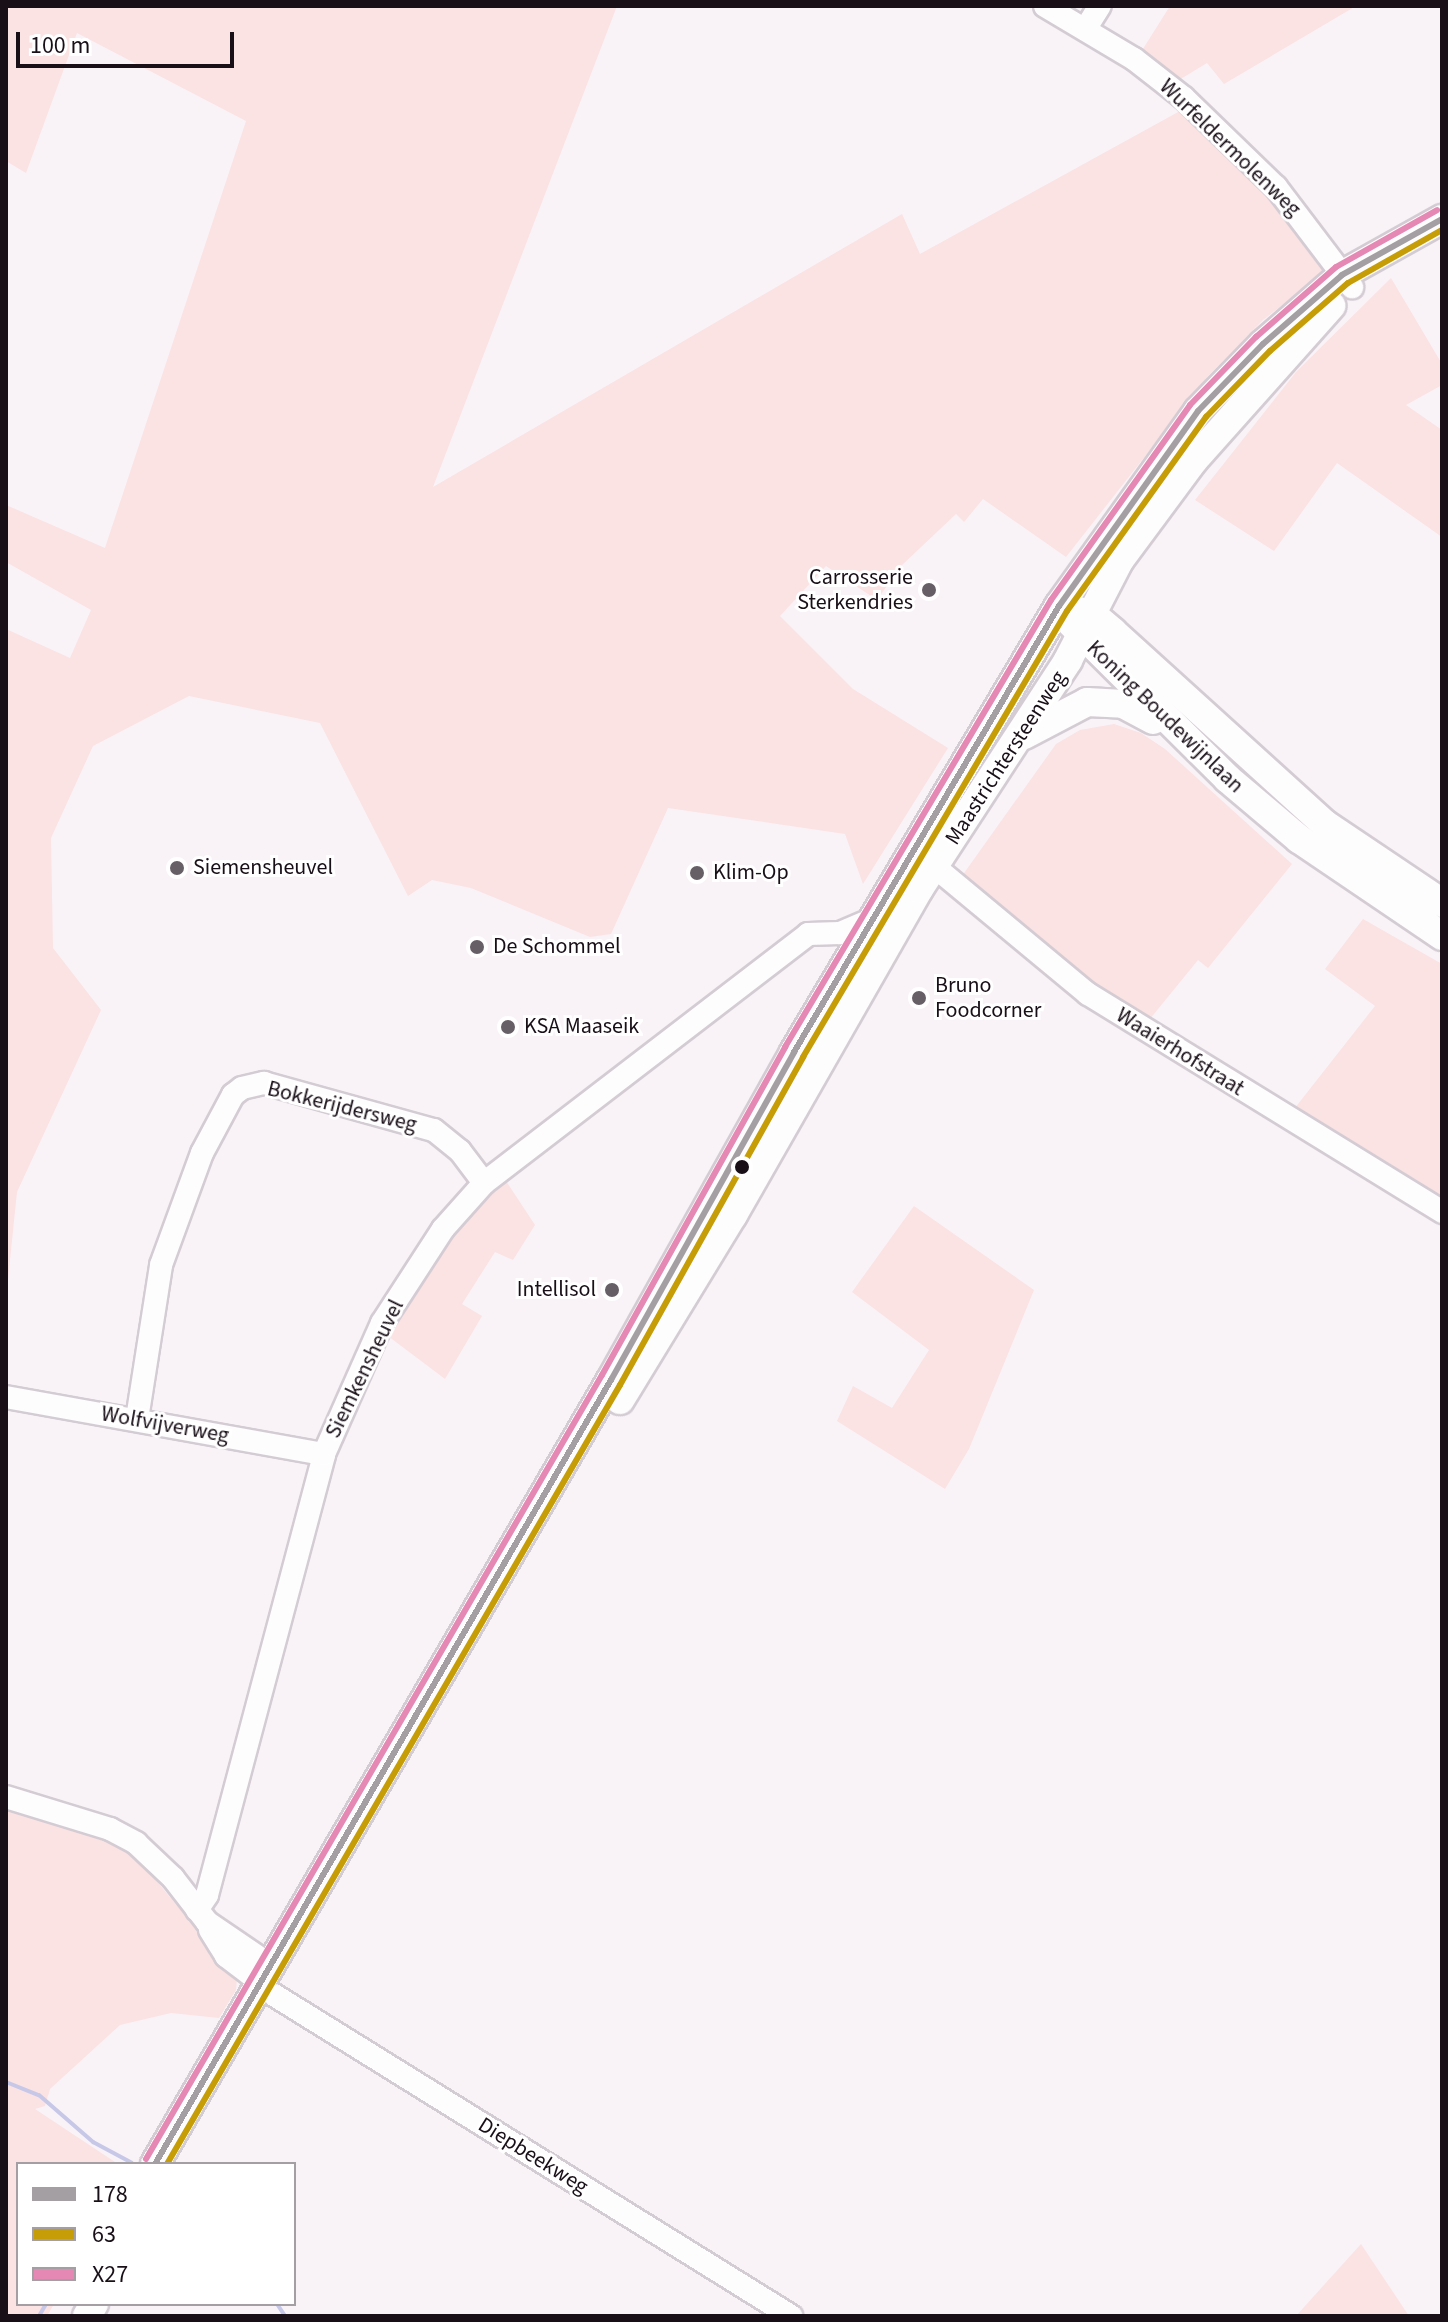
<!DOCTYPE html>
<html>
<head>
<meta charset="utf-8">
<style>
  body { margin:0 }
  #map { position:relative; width:1448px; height:2322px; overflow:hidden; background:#f9f3f8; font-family:"Source Sans 3",sans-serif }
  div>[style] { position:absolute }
  .green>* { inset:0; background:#fbe2e3 }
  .stream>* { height:4px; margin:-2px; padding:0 2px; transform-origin:2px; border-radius:2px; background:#c7c8e8 }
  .roads { filter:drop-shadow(2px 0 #d4ccd3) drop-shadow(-2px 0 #d4ccd3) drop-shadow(0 2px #d4ccd3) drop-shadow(0 -2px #d4ccd3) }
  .minor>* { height:22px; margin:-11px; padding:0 11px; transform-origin:11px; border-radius:11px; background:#fefdfe }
  .major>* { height:28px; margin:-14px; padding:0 14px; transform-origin:14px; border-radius:14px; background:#fefdfe }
  .bus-1>* { height:6px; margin:-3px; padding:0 3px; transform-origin:3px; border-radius:3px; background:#a39fa2 }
  .bus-2>* { height:6px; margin:-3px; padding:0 3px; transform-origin:3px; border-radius:3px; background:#c69d06 }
  .bus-3>* { height:6px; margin:-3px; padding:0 3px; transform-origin:3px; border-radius:3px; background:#e588b4 }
  .dots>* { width:22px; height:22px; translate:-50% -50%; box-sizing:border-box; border:4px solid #fff; border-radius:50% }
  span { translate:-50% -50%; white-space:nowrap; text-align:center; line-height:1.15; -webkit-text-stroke:6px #fff; paint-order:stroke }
  .street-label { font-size:22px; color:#190f17 }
  .poi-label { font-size:22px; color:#190f17 }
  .right { translate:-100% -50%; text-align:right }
  .left { translate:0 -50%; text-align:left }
  .frame { position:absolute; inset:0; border:8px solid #190f17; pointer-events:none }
  .legend { position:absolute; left:16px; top:2162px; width:280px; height:144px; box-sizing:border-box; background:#fff; border:2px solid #a39fa2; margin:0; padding:10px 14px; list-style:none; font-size:24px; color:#190f17 }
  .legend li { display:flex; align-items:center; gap:16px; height:40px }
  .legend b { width:40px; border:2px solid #a39fa2 }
  .scale { position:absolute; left:16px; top:32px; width:218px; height:36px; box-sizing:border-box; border:4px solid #190f17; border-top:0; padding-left:10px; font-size:24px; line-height:28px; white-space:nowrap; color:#190f17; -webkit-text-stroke:6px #fff; paint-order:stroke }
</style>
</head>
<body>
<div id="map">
  <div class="green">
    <i style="clip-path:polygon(6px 6px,617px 6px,433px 487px,902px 214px,920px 254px,1180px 111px,1212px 132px,1267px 189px,1325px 272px,1263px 320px,1208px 376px,1066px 557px,983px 499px,964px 522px,956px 514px,901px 566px,877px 600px,826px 566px,780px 616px,853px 689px,948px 748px,863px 884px,845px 834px,668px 808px,611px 934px,590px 937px,471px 888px,432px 880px,408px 896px,320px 723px,189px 696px,93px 746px,51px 838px,53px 948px,101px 1010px,17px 1192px,6px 1299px,6px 629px,70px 658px,91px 610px,6px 562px,6px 505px,105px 548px,246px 121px,77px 33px,26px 173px,6px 161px)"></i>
    <i style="clip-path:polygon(1170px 6px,1356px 6px,1224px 84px,1207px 63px,1179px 80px,1141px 52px)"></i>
    <i style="clip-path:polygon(1391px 278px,1442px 364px,1442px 385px,1406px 405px,1442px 430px,1442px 537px,1337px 463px,1274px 551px,1195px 500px,1296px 372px)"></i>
    <i style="clip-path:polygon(1114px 724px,1141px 733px,1165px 749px,1292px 864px,1208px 968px,1198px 960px,1145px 1025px,1091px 991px,962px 876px,1056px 744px,1080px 730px)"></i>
    <i style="clip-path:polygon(1363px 919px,1442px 964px,1442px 1205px,1291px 1113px,1375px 1006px,1325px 969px)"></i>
    <i style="clip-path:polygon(506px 1181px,535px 1225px,513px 1260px,495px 1252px,462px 1304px,482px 1316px,445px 1379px,388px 1336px,422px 1272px,453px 1228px)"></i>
    <i style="clip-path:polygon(914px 1206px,1034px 1290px,969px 1449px,945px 1489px,837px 1421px,853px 1386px,892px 1408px,929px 1350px,852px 1292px)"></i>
    <i style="clip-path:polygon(6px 1804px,130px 1849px,237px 1978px,236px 1990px,219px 2018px,171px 2013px,120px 2025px,50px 2089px,45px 2106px,35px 2109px,118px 2164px,18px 2164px,18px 2304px,54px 2304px,47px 2316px,6px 2316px)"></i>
    <i style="clip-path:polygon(1361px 2244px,1409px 2316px,1296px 2316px)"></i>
  </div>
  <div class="stream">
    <i style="left:6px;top:2082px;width:35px;rotate:22deg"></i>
    <i style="left:39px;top:2095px;width:72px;rotate:41deg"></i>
    <i style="left:93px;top:2142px;width:44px;rotate:28.3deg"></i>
    <i style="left:277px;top:2304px;width:14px;rotate:56deg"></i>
    <i style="left:39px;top:2316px;width:14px;rotate:-60deg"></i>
  </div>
  <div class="roads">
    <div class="minor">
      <i style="left:1045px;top:6px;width:104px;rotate:30.8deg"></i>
      <i style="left:1134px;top:59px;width:63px;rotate:38deg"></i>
      <i style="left:1184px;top:98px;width:128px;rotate:44.1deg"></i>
      <i style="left:1276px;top:187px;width:126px;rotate:52.8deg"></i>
      <i style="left:1086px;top:28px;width:26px;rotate:-58deg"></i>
      <i style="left:935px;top:867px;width:199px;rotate:39.7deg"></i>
      <i style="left:1088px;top:994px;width:416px;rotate:31.6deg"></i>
      <i style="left:6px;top:1397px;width:323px;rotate:10.2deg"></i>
      <i style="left:137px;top:1419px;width:156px;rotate:-81.1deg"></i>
      <i style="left:161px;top:1265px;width:119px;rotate:-69.9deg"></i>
      <i style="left:202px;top:1153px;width:66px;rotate:-61.9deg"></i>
      <i style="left:233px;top:1095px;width:11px;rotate:-38deg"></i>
      <i style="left:242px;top:1088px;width:23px;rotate:-13deg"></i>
      <i style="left:264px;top:1083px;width:176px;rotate:15.5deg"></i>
      <i style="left:434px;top:1130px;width:33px;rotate:39deg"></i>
      <i style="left:460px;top:1151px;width:40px;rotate:53deg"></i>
      <i style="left:6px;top:1797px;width:109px;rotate:17.1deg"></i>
      <i style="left:110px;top:1829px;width:30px;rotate:28deg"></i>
      <i style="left:136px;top:1843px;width:51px;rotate:43.4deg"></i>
      <i style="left:173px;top:1878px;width:56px;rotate:52.3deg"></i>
      <i style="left:207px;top:1922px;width:76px;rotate:34.3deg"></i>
      <i style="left:197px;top:1910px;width:18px;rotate:-56deg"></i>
      <i style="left:207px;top:1895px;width:456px;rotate:-75.1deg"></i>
      <i style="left:324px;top:1454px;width:143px;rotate:-66.1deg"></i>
      <i style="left:382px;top:1323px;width:112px;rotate:-57deg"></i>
      <i style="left:443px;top:1229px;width:62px;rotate:-48.3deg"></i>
      <i style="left:484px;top:1183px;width:409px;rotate:-37.5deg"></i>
      <i style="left:808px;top:934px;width:32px;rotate:-2deg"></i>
      <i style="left:840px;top:933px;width:34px;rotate:-23deg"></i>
      <i style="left:210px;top:1930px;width:31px;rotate:58deg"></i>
      <i style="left:226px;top:1956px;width:43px;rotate:37.4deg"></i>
      <i style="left:274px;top:1995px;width:609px;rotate:31.84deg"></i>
    </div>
    <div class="major">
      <i style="left:1075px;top:610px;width:19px;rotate:16deg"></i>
      <i style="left:1093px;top:615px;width:26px;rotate:40deg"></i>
      <i style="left:1113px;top:632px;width:287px;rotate:42.2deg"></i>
      <i style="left:1326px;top:825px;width:140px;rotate:33.9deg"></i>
      <i style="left:1071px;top:623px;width:221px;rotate:44.8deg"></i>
      <i style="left:1228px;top:779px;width:93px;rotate:40.2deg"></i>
      <i style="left:1299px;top:839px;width:173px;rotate:34.1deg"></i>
      <i style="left:1024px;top:735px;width:71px;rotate:-27.6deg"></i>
      <i style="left:1087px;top:702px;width:36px;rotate:3deg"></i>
      <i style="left:1123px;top:704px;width:34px;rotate:28deg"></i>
      <i style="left:620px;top:1400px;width:217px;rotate:-58.6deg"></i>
      <i style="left:733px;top:1215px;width:375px;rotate:-60.3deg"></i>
      <i style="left:919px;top:889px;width:273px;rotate:-56.9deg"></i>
      <i style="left:1068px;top:660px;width:111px;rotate:-62.7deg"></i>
      <i style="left:1119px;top:561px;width:124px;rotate:-53.5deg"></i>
      <i style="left:1193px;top:461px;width:208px;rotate:-48.3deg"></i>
      <i style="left:155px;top:2164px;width:907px;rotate:-59.82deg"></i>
      <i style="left:611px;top:1380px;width:376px;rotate:-60.8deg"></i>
      <i style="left:794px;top:1052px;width:519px;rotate:-59.28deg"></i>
      <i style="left:1059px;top:606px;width:239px;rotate:-54.5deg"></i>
      <i style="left:1198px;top:411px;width:93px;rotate:-45.9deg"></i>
      <i style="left:1263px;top:344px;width:105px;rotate:-41.1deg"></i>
      <i style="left:1342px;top:275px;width:115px;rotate:-29.2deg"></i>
      <i style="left:87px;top:2316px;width:14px;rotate:-60deg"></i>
    </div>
  </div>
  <div class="bus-1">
    <i style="left:155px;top:2164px;width:907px;rotate:-59.82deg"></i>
    <i style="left:611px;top:1380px;width:376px;rotate:-60.8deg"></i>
    <i style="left:794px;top:1052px;width:519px;rotate:-59.28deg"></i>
    <i style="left:1059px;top:606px;width:239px;rotate:-54.5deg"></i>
    <i style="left:1198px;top:411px;width:93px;rotate:-45.9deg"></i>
    <i style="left:1263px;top:344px;width:105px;rotate:-41.1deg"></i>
    <i style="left:1342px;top:275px;width:115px;rotate:-29.2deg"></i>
  </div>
  <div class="bus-2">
    <i style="left:167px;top:2164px;width:901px;rotate:-59.82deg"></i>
    <i style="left:620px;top:1385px;width:376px;rotate:-60.8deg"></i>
    <i style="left:803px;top:1057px;width:518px;rotate:-59.38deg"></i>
    <i style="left:1067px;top:611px;width:239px;rotate:-54.4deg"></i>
    <i style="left:1206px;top:417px;width:92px;rotate:-45.9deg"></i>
    <i style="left:1270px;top:351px;width:103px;rotate:-41.1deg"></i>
    <i style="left:1348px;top:283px;width:108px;rotate:-29.4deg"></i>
  </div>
  <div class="bus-3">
    <i style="left:146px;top:2159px;width:907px;rotate:-59.82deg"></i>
    <i style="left:602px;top:1375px;width:376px;rotate:-60.8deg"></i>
    <i style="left:785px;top:1047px;width:520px;rotate:-59.24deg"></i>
    <i style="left:1051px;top:600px;width:239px;rotate:-54.5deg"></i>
    <i style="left:1190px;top:405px;width:95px;rotate:-45.9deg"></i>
    <i style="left:1256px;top:337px;width:106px;rotate:-41.2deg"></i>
    <i style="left:1336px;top:267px;width:116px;rotate:-29.4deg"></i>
  </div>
  <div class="dots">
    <i style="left:929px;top:590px;background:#675f66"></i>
    <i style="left:177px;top:868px;background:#675f66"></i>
    <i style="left:697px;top:873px;background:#675f66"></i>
    <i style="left:477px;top:947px;background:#675f66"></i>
    <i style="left:919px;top:998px;background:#675f66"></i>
    <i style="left:508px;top:1027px;background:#675f66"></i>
    <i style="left:742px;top:1167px;background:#190f17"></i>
    <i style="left:612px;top:1290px;background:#675f66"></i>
  </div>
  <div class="street-label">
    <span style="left:1230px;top:148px;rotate:44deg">Wurfeldermolenweg</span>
    <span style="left:1165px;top:717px;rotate:44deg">Koning Boudewijnlaan</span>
    <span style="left:1006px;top:758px;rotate:-57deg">Maastrichtersteenweg</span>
    <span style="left:1180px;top:1052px;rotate:32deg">Waaierhofstraat</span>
    <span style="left:342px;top:1107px;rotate:14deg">Bokkerijdersweg</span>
    <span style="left:365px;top:1369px;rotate:-64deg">Siemkensheuvel</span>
    <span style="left:165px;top:1425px;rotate:10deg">Wolfvijverweg</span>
    <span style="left:533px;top:2156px;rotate:32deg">Diepbeekweg</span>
  </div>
  <div class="poi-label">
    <span class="right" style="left:913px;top:590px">Carrosserie<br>Sterkendries</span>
    <span class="left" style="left:193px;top:868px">Siemensheuvel</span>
    <span class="left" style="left:713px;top:873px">Klim-Op</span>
    <span class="left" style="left:493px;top:947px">De Schommel</span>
    <span class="left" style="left:935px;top:998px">Bruno<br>Foodcorner</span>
    <span class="left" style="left:524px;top:1027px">KSA Maaseik</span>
    <span class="right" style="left:596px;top:1290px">Intellisol</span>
  </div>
  <div class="frame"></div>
  <ul class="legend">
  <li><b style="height:10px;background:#a39fa2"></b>178</li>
  <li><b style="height:10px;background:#c69d06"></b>63</li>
  <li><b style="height:10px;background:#e588b4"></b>X27</li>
  </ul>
  <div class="scale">100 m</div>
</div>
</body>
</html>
